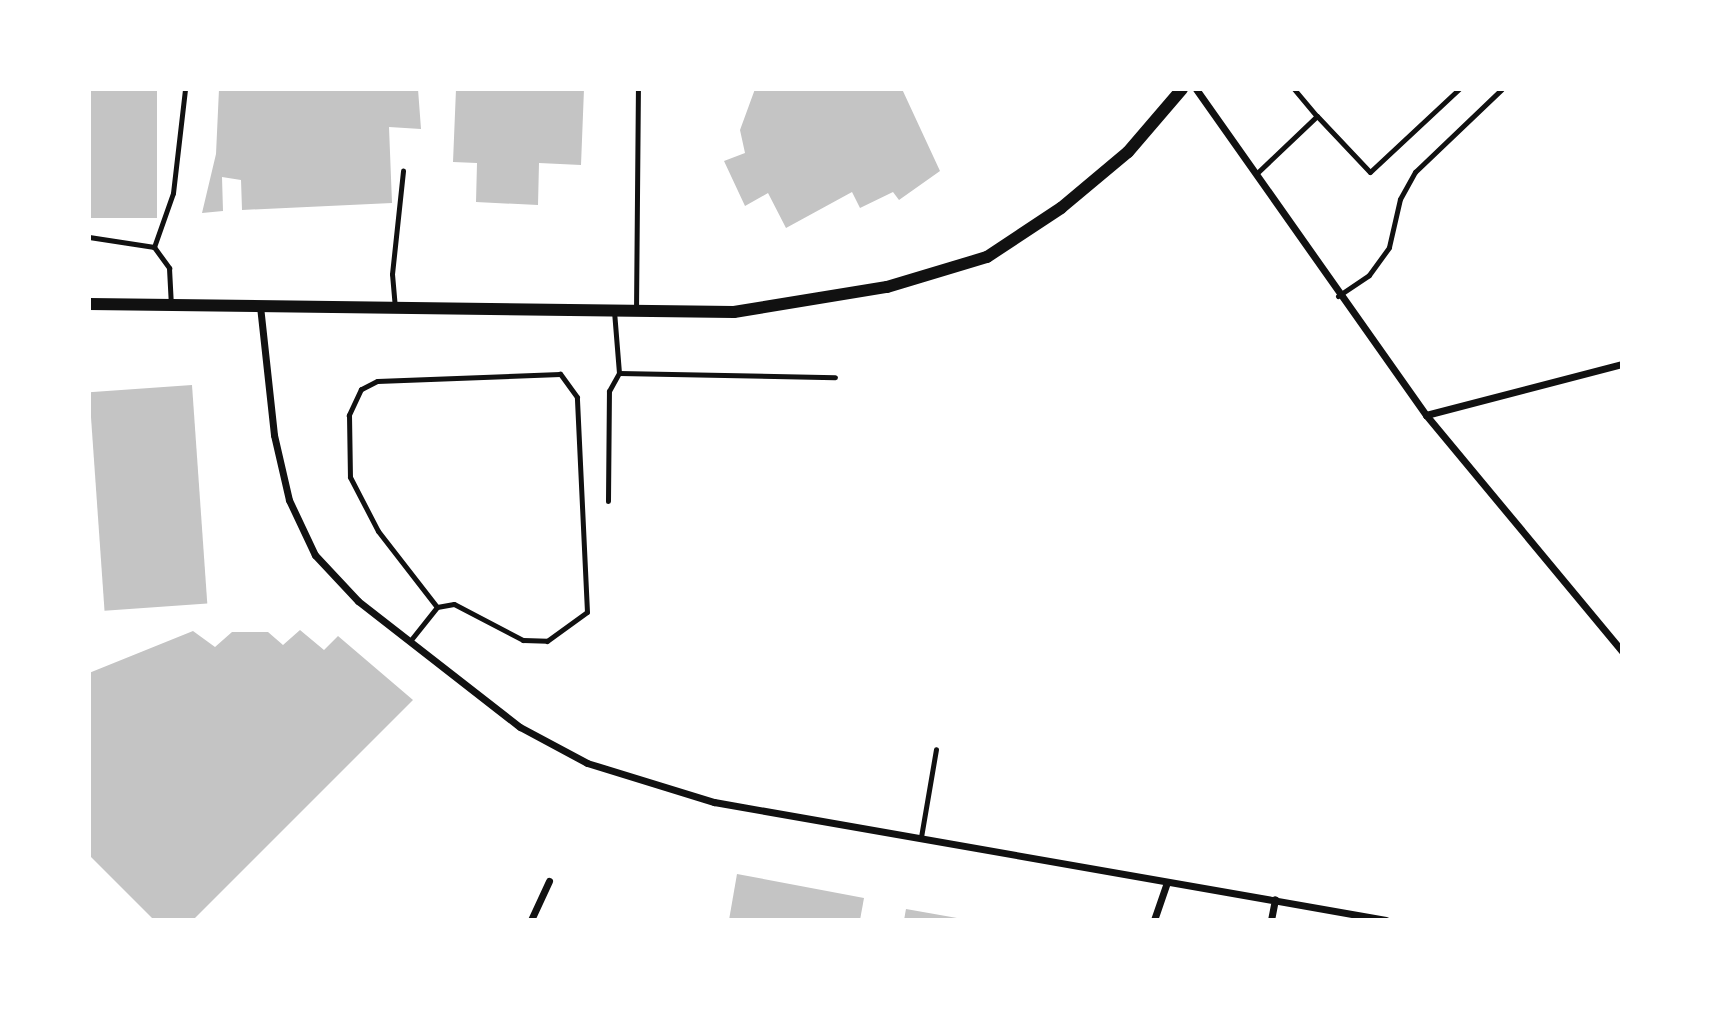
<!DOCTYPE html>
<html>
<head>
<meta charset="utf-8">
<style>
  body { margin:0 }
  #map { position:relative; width:1711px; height:1009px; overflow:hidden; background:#fff; font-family:Karla,sans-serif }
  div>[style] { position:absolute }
  .building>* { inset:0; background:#c4c4c4; transform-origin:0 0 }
  .service>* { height:5px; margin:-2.5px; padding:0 2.5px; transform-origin:2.5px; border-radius:2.5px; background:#111 }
  .minor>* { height:7px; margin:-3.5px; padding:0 3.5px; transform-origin:3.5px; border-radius:3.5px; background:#111 }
  .tertiary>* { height:12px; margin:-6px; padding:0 6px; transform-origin:6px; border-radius:6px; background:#111 }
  span { translate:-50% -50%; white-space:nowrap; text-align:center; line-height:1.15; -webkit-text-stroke:6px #fff; paint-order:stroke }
  .frame { position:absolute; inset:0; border:91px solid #fff; pointer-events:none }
</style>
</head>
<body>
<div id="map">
  <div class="building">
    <i style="left:89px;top:89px;width:68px;height:129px"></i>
    <i style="clip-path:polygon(219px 89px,418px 89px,421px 129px,389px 127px,392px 203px,242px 210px,241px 180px,222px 177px,223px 211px,202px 213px,216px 154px)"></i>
    <i style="clip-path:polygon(456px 89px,584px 89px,581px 165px,539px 163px,538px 205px,476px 202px,477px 163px,453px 162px)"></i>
    <i style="clip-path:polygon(755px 89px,902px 89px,940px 171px,899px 200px,893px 192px,860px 208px,852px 192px,786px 228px,768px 193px,745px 206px,724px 161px,745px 153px,740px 130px)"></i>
    <i style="left:192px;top:385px;width:219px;height:103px;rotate:86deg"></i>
    <i style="clip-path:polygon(300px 630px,324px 650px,338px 636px,413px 700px,193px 920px,154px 920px,89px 855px,89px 673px,193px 631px,215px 647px,232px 632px,268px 632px,283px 645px)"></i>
    <i style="clip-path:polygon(737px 874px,864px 898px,860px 920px,729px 920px)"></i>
    <i style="clip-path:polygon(906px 909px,957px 918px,956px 920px,904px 920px)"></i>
  </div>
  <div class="service">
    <i style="left:1294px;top:89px;width:35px;rotate:50deg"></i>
    <i style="left:1256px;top:174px;width:84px;rotate:-43.6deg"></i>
    <i style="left:1317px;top:116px;width:77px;rotate:46.6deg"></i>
    <i style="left:1370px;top:172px;width:122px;rotate:-43deg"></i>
    <i style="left:89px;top:237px;width:66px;rotate:8.7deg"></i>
    <i style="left:154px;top:247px;width:26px;rotate:54deg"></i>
    <i style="left:169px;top:268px;width:37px;rotate:87deg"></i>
    <i style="left:154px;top:247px;width:57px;rotate:-70.6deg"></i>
    <i style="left:173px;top:193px;width:105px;rotate:-83.4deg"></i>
    <i style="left:1338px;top:296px;width:37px;rotate:-34deg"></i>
    <i style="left:1369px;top:275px;width:34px;rotate:-54deg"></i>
    <i style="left:1389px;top:247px;width:49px;rotate:-77.1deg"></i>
    <i style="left:1400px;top:199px;width:31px;rotate:-61deg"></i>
    <i style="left:1415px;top:172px;width:120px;rotate:-43.7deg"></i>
    <i style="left:395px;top:308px;width:34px;rotate:-95deg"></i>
    <i style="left:392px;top:274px;width:104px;rotate:-83.9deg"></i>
    <i style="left:636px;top:311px;width:222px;rotate:-89.5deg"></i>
    <i style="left:619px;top:373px;width:216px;rotate:1.1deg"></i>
    <i style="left:608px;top:501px;width:110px;rotate:-89.5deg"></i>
    <i style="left:609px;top:391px;width:21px;rotate:-61deg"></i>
    <i style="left:619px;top:373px;width:62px;rotate:-94.6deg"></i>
    <i style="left:410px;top:641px;width:43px;rotate:-51.5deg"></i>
    <i style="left:437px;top:607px;width:17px;rotate:-10deg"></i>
    <i style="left:454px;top:604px;width:78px;rotate:27.6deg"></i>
    <i style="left:523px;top:640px;width:24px;rotate:2deg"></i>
    <i style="left:547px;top:641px;width:49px;rotate:-35.9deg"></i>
    <i style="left:587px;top:612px;width:215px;rotate:-92.7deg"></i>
    <i style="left:577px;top:397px;width:29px;rotate:-126deg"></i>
    <i style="left:560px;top:374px;width:183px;rotate:177.8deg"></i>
    <i style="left:377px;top:381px;width:18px;rotate:153deg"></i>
    <i style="left:361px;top:389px;width:29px;rotate:115deg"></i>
    <i style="left:349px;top:415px;width:62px;rotate:89.1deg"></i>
    <i style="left:350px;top:477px;width:61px;rotate:62.6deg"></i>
    <i style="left:378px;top:531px;width:96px;rotate:52.2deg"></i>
    <i style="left:921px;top:837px;width:89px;rotate:-80.3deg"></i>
  </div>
  <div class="minor">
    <i style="left:1196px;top:89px;width:399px;rotate:54.8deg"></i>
    <i style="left:1426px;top:415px;width:307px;rotate:50.3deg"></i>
    <i style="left:260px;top:306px;width:130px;rotate:83.8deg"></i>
    <i style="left:274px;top:435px;width:67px;rotate:77deg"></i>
    <i style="left:289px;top:500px;width:61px;rotate:64.7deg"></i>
    <i style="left:315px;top:555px;width:63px;rotate:46.9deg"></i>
    <i style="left:358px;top:601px;width:205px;rotate:37.9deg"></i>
    <i style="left:520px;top:727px;width:76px;rotate:28.2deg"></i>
    <i style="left:587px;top:763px;width:133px;rotate:17.1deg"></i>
    <i style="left:714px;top:802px;width:682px;rotate:9.96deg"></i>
    <i style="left:1426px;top:415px;width:203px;rotate:-14.6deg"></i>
    <i style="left:531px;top:920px;width:43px;rotate:-65.2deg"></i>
    <i style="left:1154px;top:920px;width:39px;rotate:-71deg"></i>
    <i style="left:1271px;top:920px;width:21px;rotate:-79deg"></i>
  </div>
  <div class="tertiary">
    <i style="left:89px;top:304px;width:645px;rotate:0.71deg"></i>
    <i style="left:734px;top:312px;width:155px;rotate:-9.3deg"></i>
    <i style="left:887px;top:287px;width:104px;rotate:-16.7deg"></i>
    <i style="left:987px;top:257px;width:89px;rotate:-33.5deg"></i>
    <i style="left:1061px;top:208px;width:87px;rotate:-39.9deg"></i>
    <i style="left:1128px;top:152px;width:83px;rotate:-49.4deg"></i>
  </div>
  <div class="frame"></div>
</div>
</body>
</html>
